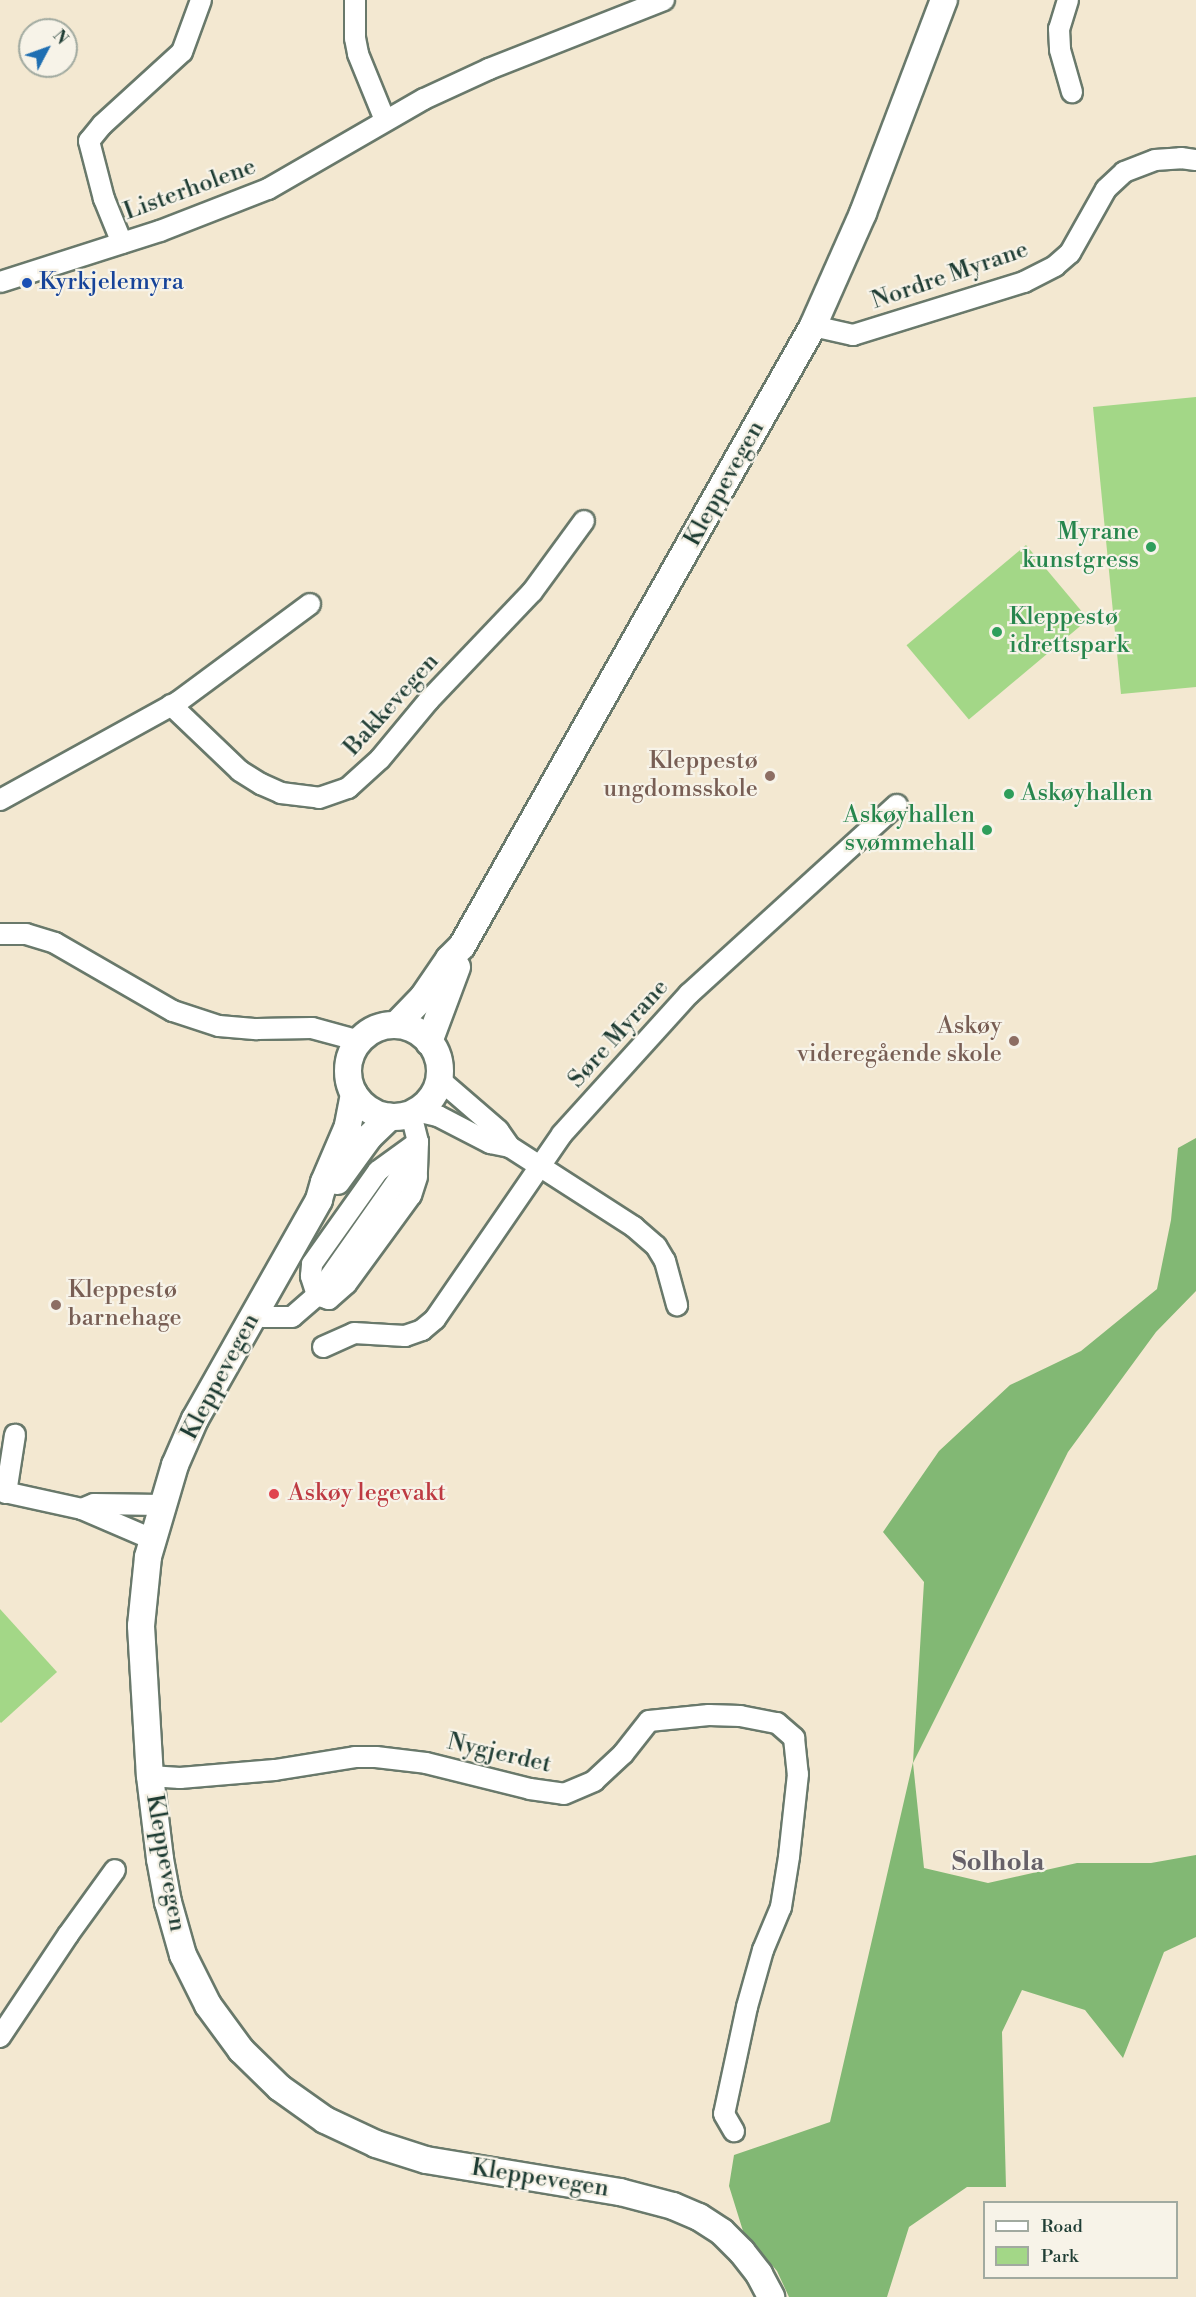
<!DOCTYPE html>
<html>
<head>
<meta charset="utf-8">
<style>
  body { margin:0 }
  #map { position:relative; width:1196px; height:2297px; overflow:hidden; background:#f3e8d1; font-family:"Libre Bodoni",serif }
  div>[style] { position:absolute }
  .green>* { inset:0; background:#a3d787; transform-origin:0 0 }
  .forest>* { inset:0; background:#82b874 }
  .roads { filter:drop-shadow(2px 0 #69796b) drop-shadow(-2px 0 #69796b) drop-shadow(0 2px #69796b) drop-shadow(0 -2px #69796b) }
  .minor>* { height:20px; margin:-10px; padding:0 10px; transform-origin:10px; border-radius:10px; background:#fff }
  .major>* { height:26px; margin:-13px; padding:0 13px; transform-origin:13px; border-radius:13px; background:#fff }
  .major>.ring { margin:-13px; padding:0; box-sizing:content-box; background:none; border:26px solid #fff; border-radius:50% }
  .dots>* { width:16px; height:16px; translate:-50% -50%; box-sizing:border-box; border:3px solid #f7f3e8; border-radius:50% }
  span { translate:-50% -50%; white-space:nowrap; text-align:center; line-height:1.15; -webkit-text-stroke:4.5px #f7f3e8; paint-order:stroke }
  .street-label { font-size:24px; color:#1f3d34 }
  .transit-label { font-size:24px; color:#164399 }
  .left { translate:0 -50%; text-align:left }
  .leisure-label { font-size:24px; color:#27864d }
  .right { translate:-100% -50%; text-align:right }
  .education-label { font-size:24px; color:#785e54 }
  .health-label { font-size:24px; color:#be3a42 }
  .neighbourhood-label { font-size:26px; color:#666068; font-weight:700 }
  .legend { position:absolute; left:983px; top:2201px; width:195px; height:78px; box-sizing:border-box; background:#f7f3e8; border:2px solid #a1aaa0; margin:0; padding:8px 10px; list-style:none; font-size:18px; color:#1f3d34 }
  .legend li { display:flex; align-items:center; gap:12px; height:30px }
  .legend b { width:30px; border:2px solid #a1aaa0 }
  .north { position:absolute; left:18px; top:18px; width:60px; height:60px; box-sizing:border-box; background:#f7f3e8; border:2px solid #a1aaa0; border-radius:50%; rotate:49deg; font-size:16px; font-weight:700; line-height:24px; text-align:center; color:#1f3d34 }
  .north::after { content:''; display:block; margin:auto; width:21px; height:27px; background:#1f6fb2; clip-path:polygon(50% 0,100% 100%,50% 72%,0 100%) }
</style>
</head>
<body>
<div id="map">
  <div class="green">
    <i style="clip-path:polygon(1196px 397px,1196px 687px,1121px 694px,1093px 407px)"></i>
    <i style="left:1026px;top:545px;width:97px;height:156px;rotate:50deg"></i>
    <i style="clip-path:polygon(0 1609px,57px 1672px,1px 1723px,0 1722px)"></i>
  </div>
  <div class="forest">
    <i style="clip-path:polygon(1196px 1138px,1196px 1291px,1156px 1332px,1068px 1452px,913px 1763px,924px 1868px,988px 1883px,1077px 1863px,1151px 1863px,1196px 1855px,1196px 1937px,1164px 1952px,1123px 2058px,1085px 2010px,1022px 1990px,1002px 2032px,1006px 2187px,967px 2187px,909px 2227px,887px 2297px,789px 2297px,777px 2271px,743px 2231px,729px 2186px,734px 2155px,830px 2122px,913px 1762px,924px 1582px,883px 1532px,939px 1451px,1010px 1385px,1081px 1351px,1157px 1289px,1171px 1220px,1178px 1148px)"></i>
  </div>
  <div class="roads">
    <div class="minor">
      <i style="left:355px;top:0;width:38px;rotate:90deg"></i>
      <i style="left:355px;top:38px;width:16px;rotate:79deg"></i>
      <i style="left:358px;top:54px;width:71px;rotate:67.8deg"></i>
      <i style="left:1068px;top:0;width:30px;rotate:107deg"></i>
      <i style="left:1059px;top:29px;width:21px;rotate:87deg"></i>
      <i style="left:1060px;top:50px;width:44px;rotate:74.1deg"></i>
      <i style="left:122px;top:243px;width:48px;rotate:-112.2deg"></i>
      <i style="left:104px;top:199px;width:60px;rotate:-104.5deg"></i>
      <i style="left:89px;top:141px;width:21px;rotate:-51deg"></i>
      <i style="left:102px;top:125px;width:108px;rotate:-42.4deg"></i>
      <i style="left:182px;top:52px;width:55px;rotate:-69.9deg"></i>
      <i style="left:0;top:282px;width:168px;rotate:-17.7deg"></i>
      <i style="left:160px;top:231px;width:116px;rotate:-21.3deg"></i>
      <i style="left:268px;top:189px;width:180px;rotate:-30deg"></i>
      <i style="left:424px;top:99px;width:72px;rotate:-24.8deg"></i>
      <i style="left:489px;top:69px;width:188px;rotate:-21.5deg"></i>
      <i style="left:813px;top:326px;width:41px;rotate:12.7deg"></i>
      <i style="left:853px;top:335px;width:179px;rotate:-17.2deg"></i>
      <i style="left:1024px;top:282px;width:35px;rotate:-27deg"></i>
      <i style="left:1055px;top:266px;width:20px;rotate:-41deg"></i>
      <i style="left:1070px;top:253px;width:73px;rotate:-60.6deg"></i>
      <i style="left:1106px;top:189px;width:25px;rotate:-43deg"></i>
      <i style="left:1124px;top:172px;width:33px;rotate:-21deg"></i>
      <i style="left:1155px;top:160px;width:26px;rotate:-4deg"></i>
      <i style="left:1181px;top:158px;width:15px;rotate:8deg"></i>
      <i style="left:171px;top:705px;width:95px;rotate:43.7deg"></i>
      <i style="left:240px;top:771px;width:25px;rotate:32deg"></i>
      <i style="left:261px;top:784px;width:22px;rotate:24deg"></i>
      <i style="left:281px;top:793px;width:38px;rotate:7deg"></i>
      <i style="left:319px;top:798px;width:31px;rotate:-19deg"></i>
      <i style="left:348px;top:788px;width:43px;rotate:-42.2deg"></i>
      <i style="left:380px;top:759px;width:77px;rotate:-50.3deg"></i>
      <i style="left:429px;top:700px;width:149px;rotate:-46.4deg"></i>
      <i style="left:532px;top:592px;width:88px;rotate:-53.8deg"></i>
      <i style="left:0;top:800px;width:205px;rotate:-28.9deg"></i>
      <i style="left:179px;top:701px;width:163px;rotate:-36.5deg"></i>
      <i style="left:0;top:934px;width:26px"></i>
      <i style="left:26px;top:934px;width:30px;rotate:17deg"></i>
      <i style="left:55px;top:943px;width:136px;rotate:30deg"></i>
      <i style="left:173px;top:1011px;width:48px;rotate:18.1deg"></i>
      <i style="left:219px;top:1026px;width:38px;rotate:5deg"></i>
      <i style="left:257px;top:1029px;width:55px;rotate:-1deg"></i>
      <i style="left:312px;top:1028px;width:50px;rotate:15.2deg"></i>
      <i style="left:439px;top:1079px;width:78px;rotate:40.8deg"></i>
      <i style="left:498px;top:1130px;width:21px;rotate:55deg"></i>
      <i style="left:416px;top:1111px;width:23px;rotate:13deg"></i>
      <i style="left:438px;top:1116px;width:59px;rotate:27.4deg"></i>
      <i style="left:490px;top:1143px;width:20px;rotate:11deg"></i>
      <i style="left:510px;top:1147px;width:148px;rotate:32.8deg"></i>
      <i style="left:634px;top:1227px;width:29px;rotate:41deg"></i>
      <i style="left:656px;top:1246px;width:17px;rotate:59deg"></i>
      <i style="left:665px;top:1261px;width:46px;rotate:74.7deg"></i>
      <i style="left:418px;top:1142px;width:35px;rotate:92deg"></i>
      <i style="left:417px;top:1177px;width:19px;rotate:108deg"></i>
      <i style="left:411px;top:1195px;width:110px;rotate:126.1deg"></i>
      <i style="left:346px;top:1284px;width:23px;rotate:139deg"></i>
      <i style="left:329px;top:1299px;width:13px;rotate:-162deg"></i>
      <i style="left:317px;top:1295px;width:20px;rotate:-108deg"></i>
      <i style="left:311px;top:1276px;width:12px;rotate:-85deg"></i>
      <i style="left:312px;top:1264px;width:114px;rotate:-54.6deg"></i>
      <i style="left:378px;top:1171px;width:49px;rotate:-35.9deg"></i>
      <i style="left:254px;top:1314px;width:10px;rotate:17deg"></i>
      <i style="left:264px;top:1317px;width:28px"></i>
      <i style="left:292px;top:1317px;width:33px;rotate:-41deg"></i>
      <i style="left:317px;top:1295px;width:153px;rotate:-54.9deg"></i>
      <i style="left:405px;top:1170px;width:31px;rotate:-65deg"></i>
      <i style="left:418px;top:1142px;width:30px;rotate:-104deg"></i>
      <i style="left:323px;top:1347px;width:34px;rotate:-24deg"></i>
      <i style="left:354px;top:1333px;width:51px;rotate:3.4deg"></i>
      <i style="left:405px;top:1336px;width:18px;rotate:-19deg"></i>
      <i style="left:422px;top:1330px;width:17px;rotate:-40deg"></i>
      <i style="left:435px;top:1319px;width:224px;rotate:-55.5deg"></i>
      <i style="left:562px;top:1134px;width:189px;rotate:-47.8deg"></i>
      <i style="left:689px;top:994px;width:281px;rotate:-42.3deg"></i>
      <i style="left:0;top:1491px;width:84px;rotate:12.4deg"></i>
      <i style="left:82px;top:1509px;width:76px;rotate:23.2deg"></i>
      <i style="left:6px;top:1493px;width:59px;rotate:-81.2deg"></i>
      <i style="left:82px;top:1509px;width:13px;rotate:-23deg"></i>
      <i style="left:94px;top:1504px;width:67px;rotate:0.9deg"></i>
      <i style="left:150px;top:1776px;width:30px;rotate:4deg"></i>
      <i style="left:180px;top:1778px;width:95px;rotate:-4.8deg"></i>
      <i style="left:275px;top:1770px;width:81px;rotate:-9.2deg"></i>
      <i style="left:355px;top:1757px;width:21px"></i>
      <i style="left:376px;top:1757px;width:50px;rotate:6.8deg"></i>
      <i style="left:426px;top:1763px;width:107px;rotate:14deg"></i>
      <i style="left:530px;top:1789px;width:34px;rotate:8deg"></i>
      <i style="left:564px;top:1794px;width:33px;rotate:-23deg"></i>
      <i style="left:594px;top:1781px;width:40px;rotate:-43deg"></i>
      <i style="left:623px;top:1754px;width:42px;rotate:-51.8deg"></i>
      <i style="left:649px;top:1721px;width:60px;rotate:-5.7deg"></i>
      <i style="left:709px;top:1715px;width:31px;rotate:2deg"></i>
      <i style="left:740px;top:1716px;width:38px;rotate:11deg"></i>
      <i style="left:777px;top:1723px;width:23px;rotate:41deg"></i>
      <i style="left:794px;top:1738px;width:36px;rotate:84deg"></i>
      <i style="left:798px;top:1774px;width:83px;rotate:96.2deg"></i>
      <i style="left:789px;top:1857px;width:51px;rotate:99.1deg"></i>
      <i style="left:781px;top:1907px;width:47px;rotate:112.7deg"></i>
      <i style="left:763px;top:1950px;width:59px;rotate:105.7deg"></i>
      <i style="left:747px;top:2007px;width:109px;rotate:102.1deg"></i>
      <i style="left:724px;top:2114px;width:20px;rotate:60deg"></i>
      <i style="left:0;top:2037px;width:123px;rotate:-56.3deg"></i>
      <i style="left:68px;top:1935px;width:80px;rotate:-54.1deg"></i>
    </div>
    <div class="major">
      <i style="left:396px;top:1025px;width:39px;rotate:-46deg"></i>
      <i style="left:423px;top:997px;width:46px;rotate:-55.6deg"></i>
      <i style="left:449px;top:959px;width:18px;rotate:-45deg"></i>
      <i style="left:462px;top:946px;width:712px;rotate:-60.48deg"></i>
      <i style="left:813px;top:326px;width:124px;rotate:-66.1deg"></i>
      <i style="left:863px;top:213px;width:228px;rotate:-69.2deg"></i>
      <i class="ring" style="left:348px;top:1025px;width:66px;height:66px"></i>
      <i style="left:429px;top:1042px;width:80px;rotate:-69.5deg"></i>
      <i style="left:354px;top:1094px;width:33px;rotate:101deg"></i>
      <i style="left:348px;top:1126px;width:61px;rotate:113.2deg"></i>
      <i style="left:324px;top:1182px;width:19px;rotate:106deg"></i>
      <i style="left:319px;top:1200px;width:252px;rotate:119.5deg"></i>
      <i style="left:195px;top:1419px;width:50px;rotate:113.5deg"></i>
      <i style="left:175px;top:1465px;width:96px;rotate:106.4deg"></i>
      <i style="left:148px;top:1557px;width:69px;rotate:95.8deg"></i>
      <i style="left:141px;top:1626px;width:150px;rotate:86.6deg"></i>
      <i style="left:150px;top:1776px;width:84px;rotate:83.1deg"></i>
      <i style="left:160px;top:1859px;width:44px;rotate:79.5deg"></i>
      <i style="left:168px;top:1902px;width:55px;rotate:74.2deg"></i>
      <i style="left:183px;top:1955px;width:56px;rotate:63.4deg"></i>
      <i style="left:208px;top:2005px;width:56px;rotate:53.7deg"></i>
      <i style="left:241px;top:2050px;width:54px;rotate:44.3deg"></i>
      <i style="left:280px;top:2088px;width:55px;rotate:35.4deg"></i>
      <i style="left:325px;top:2120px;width:56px;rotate:25.2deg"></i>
      <i style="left:376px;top:2144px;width:52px;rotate:17.7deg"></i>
      <i style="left:426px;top:2160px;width:197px;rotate:9.4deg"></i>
      <i style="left:620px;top:2192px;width:55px;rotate:14.8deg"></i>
      <i style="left:673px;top:2206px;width:28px;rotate:23deg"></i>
      <i style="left:699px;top:2217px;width:27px;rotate:33deg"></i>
      <i style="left:722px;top:2232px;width:28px;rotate:45deg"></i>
      <i style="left:742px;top:2252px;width:28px;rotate:52deg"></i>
      <i style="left:759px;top:2274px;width:26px;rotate:62deg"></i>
      <i style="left:337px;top:1181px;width:54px;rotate:-54deg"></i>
      <i style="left:369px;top:1137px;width:29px;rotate:-44deg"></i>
    </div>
  </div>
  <div class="dots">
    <i style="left:27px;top:283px;background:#1a4fb4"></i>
    <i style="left:1151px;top:547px;background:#2e9e5b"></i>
    <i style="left:997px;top:632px;background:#2e9e5b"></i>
    <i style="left:770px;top:776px;background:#8d6e63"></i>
    <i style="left:1009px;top:794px;background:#2e9e5b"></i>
    <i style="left:987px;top:830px;background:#2e9e5b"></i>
    <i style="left:1014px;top:1041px;background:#8d6e63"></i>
    <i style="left:56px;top:1305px;background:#8d6e63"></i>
    <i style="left:274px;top:1494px;background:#e0444e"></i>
  </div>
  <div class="street-label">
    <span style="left:190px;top:190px;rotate:-20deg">Listerholene</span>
    <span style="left:950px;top:276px;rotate:-19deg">Nordre Myrane</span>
    <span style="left:725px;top:484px;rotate:-61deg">Kleppevegen</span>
    <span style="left:392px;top:705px;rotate:-48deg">Bakkevegen</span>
    <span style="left:619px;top:1034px;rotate:-48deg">Søre Myrane</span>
    <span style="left:221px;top:1377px;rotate:-62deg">Kleppevegen</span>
    <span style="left:499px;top:1754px;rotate:13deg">Nygjerdet</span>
    <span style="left:165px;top:1863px;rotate:80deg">Kleppevegen</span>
    <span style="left:540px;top:2179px;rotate:9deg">Kleppevegen</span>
  </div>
  <div class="transit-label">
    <span class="left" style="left:39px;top:283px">Kyrkjelemyra</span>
  </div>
  <div class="leisure-label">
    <span class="right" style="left:1139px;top:547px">Myrane<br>kunstgress</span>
    <span class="left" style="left:1009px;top:632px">Kleppestø<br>idrettspark</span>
    <span class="left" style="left:1021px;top:794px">Askøyhallen</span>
    <span class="right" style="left:975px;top:830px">Askøyhallen<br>svømmehall</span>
  </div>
  <div class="education-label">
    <span class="right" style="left:758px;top:776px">Kleppestø<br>ungdomsskole</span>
    <span class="right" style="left:1002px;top:1041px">Askøy<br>videregående skole</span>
    <span class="left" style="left:68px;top:1305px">Kleppestø<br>barnehage</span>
  </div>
  <div class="health-label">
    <span class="left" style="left:288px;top:1494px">Askøy legevakt</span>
  </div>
  <div class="neighbourhood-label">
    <span style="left:998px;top:1863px">Solhola</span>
  </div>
  <ul class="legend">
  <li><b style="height:8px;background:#fff"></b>Road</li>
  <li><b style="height:16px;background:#a3d787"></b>Park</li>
  </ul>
  <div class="north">N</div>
</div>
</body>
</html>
